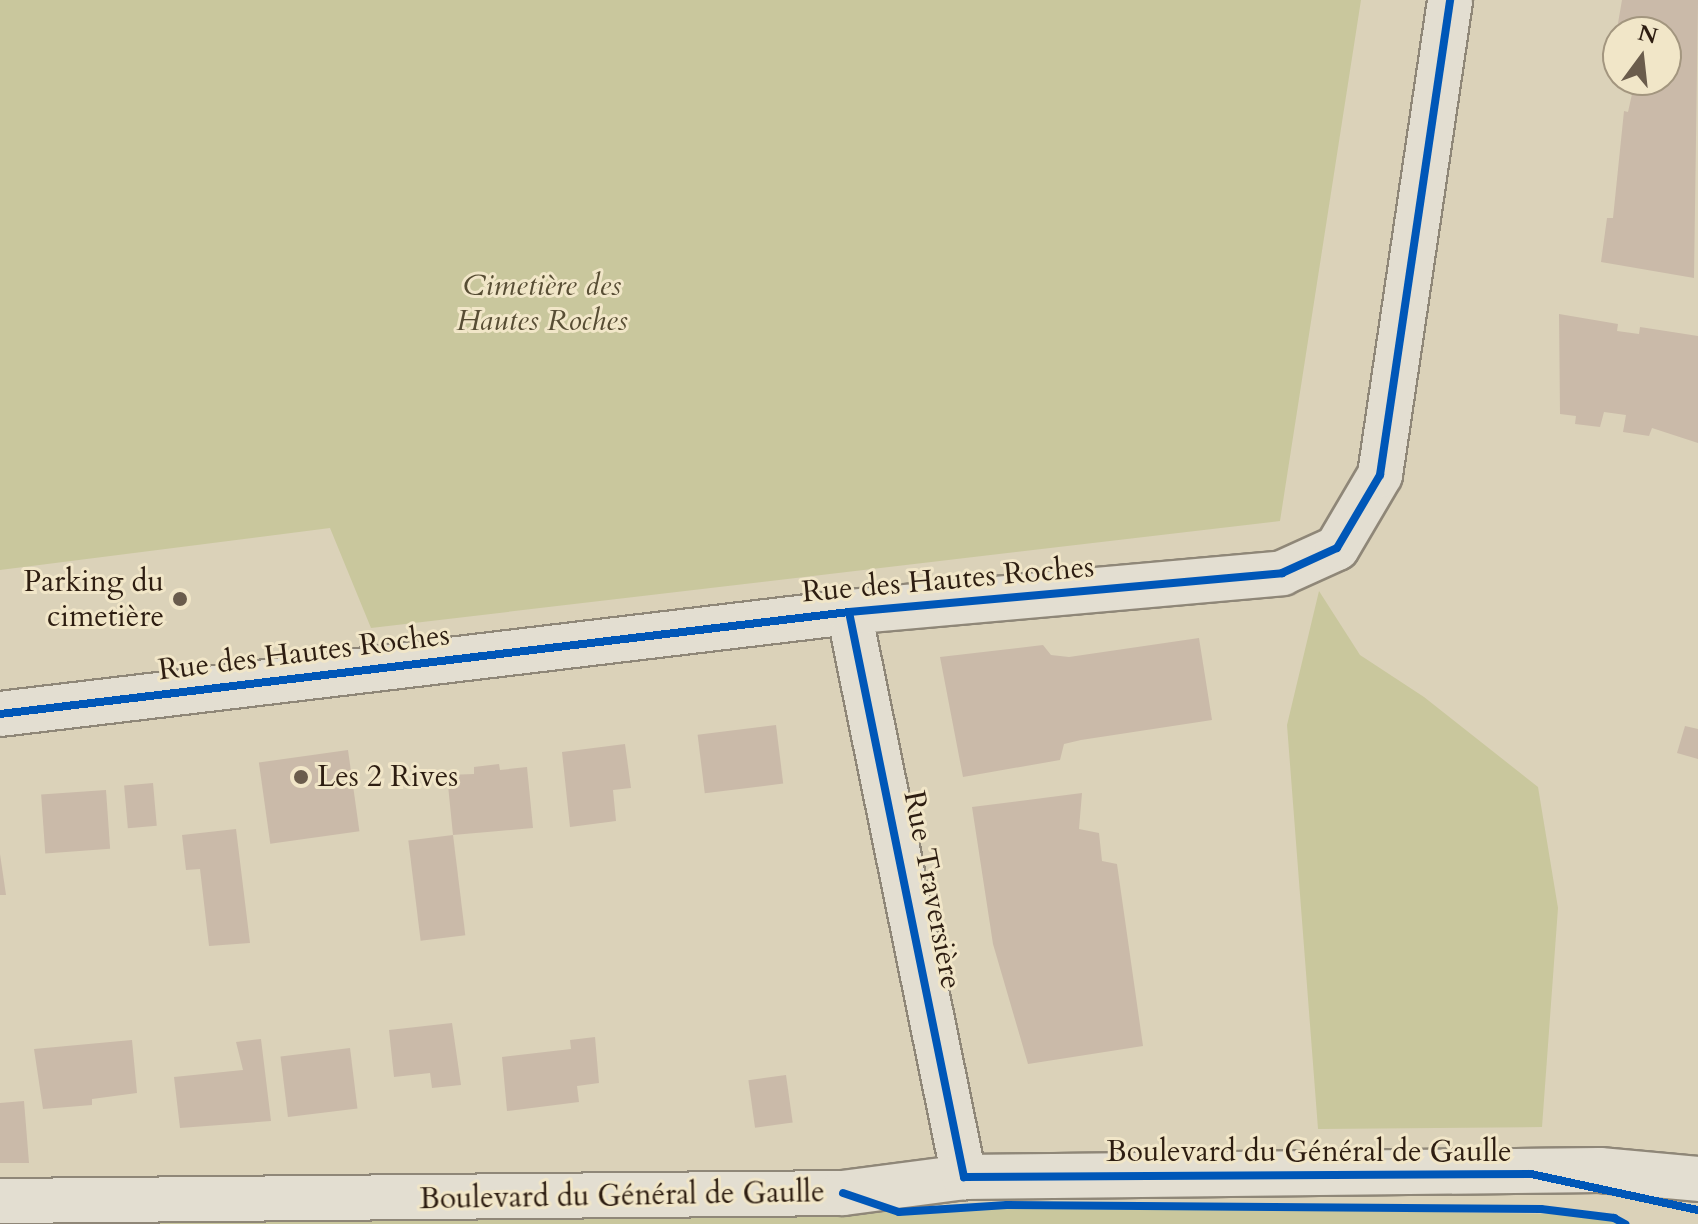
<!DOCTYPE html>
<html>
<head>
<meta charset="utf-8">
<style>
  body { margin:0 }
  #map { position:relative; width:1698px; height:1224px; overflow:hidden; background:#dbd2b9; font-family:Cardo,serif }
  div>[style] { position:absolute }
  .green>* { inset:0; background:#c9c79d }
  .building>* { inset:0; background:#cabaa9; transform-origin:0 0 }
  .roads { filter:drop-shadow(2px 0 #8f8778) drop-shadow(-2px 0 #8f8778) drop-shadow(0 2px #8f8778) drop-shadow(0 -2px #8f8778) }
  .street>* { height:44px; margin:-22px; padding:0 22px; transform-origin:22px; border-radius:22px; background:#e3ded1 }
  .secondary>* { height:44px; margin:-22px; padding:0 22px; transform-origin:22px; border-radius:22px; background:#e3ded1 }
  .cycleway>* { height:8px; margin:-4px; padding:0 4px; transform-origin:4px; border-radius:4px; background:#0057b8 }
  .dots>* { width:22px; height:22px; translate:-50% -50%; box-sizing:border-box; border:4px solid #f1e6c8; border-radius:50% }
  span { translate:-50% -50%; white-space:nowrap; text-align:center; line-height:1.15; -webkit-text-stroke:6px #f1e6c8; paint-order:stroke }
  .park-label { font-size:30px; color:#574d34; font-style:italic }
  .street-label { font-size:30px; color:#2d1d11 }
  .poi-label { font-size:30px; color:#2d1d11 }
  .right { translate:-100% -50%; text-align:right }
  .left { translate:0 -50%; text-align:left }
  .north { position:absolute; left:1602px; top:16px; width:80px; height:80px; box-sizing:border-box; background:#f1e6c8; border:2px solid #a3967f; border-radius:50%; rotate:15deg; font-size:22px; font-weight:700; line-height:32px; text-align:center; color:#2d1d11 }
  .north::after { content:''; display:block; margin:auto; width:28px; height:36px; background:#6a5c4c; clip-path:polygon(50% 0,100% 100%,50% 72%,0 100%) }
</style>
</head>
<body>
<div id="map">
  <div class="green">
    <i style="clip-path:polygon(0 0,1361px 0,1280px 521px,371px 628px,330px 528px,0 570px)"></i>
    <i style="clip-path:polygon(1319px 591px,1360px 655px,1424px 697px,1538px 787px,1558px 908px,1542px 1127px,1318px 1129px,1287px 725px)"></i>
    <i style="clip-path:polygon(1007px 1205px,1616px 1215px,1628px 1224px,0 1224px,0 1219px)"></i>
  </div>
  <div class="building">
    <i style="clip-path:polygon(1622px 0,1698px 0,1694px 278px,1601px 262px,1607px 218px,1613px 218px,1624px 111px,1628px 112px,1632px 94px,1629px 80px,1666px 80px,1666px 32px,1617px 29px)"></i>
    <i style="clip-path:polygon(1559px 314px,1618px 324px,1617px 331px,1639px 334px,1640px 327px,1698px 336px,1698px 443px,1652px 428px,1649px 436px,1623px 432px,1626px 415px,1604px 412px,1600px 427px,1575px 424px,1576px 416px,1560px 414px)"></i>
    <i style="clip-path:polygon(1199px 638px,1212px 720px,1081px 740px,1064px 744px,1060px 760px,963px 777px,940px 657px,1043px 645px,1051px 655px,1069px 657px)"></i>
    <i style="left:776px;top:725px;width:59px;height:79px;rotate:83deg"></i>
    <i style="clip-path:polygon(1685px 726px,1698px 729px,1698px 759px,1677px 753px)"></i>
    <i style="clip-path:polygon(625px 744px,631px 788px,613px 790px,616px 821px,570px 827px,562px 752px)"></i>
    <i style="left:348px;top:750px;width:82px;height:90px;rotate:82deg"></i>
    <i style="clip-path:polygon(499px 764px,500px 770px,527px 767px,533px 828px,453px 835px,447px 775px,474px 774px,474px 767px)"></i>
    <i style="left:153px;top:783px;width:43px;height:29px;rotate:85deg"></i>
    <i style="left:106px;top:790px;width:59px;height:65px;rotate:86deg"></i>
    <i style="clip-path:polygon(1082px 793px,1079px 829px,1099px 833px,1102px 861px,1117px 864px,1143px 1046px,1028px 1064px,993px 944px,972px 807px)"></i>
    <i style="clip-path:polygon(236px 829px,250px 943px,209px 946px,200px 869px,186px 870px,182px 835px)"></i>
    <i style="left:453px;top:835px;width:101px;height:45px;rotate:83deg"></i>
    <i style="clip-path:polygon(0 854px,6px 895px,0 895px)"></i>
    <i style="clip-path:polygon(452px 1023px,461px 1085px,432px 1088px,430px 1073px,394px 1077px,389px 1030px)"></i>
    <i style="clip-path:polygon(595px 1037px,599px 1083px,577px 1086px,579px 1102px,507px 1111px,502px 1057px,571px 1049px,570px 1040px)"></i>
    <i style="clip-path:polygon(261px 1039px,271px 1121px,180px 1128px,174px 1077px,243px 1070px,236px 1042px)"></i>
    <i style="clip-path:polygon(132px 1040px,137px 1093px,92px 1099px,92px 1105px,43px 1109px,34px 1049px)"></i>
    <i style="left:350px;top:1048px;width:61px;height:70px;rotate:83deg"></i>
    <i style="left:786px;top:1075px;width:48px;height:38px;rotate:82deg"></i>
    <i style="clip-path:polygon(24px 1101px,29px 1163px,0 1163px,0 1103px)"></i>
  </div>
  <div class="roads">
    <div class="street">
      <i style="left:849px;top:612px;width:577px;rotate:78.5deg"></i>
      <i style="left:0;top:714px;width:855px;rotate:-6.85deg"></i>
      <i style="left:849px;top:612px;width:435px;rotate:-5.1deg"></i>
      <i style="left:1282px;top:573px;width:60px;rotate:-24.4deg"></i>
      <i style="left:1337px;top:548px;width:85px;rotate:-59.5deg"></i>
      <i style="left:1380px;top:475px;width:480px;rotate:-81.6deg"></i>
    </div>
    <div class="secondary">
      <i style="left:0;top:1201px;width:843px;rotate:-0.54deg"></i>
      <i style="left:843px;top:1193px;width:122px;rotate:-7.5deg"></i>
      <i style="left:964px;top:1177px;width:636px;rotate:-0.63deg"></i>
      <i style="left:1600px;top:1170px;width:98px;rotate:5.2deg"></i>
    </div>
  </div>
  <div class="cycleway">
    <i style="left:849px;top:612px;width:577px;rotate:78.5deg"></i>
    <i style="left:964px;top:1177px;width:567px;rotate:-0.3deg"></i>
    <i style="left:1531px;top:1174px;width:171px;rotate:12.2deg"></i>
    <i style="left:0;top:714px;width:855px;rotate:-6.85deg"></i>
    <i style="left:849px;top:612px;width:435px;rotate:-5.1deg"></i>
    <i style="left:1282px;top:573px;width:60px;rotate:-24.4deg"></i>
    <i style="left:1337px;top:548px;width:85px;rotate:-59.5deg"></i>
    <i style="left:1380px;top:475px;width:480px;rotate:-81.6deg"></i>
    <i style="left:843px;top:1193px;width:59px;rotate:18.7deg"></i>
    <i style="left:899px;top:1212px;width:108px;rotate:-3.7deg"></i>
    <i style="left:1007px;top:1205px;width:534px;rotate:0.43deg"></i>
    <i style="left:1541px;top:1209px;width:74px;rotate:7deg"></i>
    <i style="left:1614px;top:1218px;width:13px;rotate:29deg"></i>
  </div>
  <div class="dots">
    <i style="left:180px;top:599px;background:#6a5c4c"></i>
    <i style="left:301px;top:777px;background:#6a5c4c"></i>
  </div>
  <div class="park-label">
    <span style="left:542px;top:303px">Cimetière des<br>Hautes Roches</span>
  </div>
  <div class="street-label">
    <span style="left:948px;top:580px;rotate:-5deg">Rue des Hautes Roches</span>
    <span style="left:304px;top:653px;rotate:-7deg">Rue des Hautes Roches</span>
    <span style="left:932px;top:890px;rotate:79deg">Rue Traversière</span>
    <span style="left:1309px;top:1152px">Boulevard du Général de Gaulle</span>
    <span style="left:622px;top:1196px;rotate:-1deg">Boulevard du Général de Gaulle</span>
  </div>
  <div class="poi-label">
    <span class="right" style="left:164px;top:599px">Parking du<br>cimetière</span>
    <span class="left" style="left:317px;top:777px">Les 2 Rives</span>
  </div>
  <div class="north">N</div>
</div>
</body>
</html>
